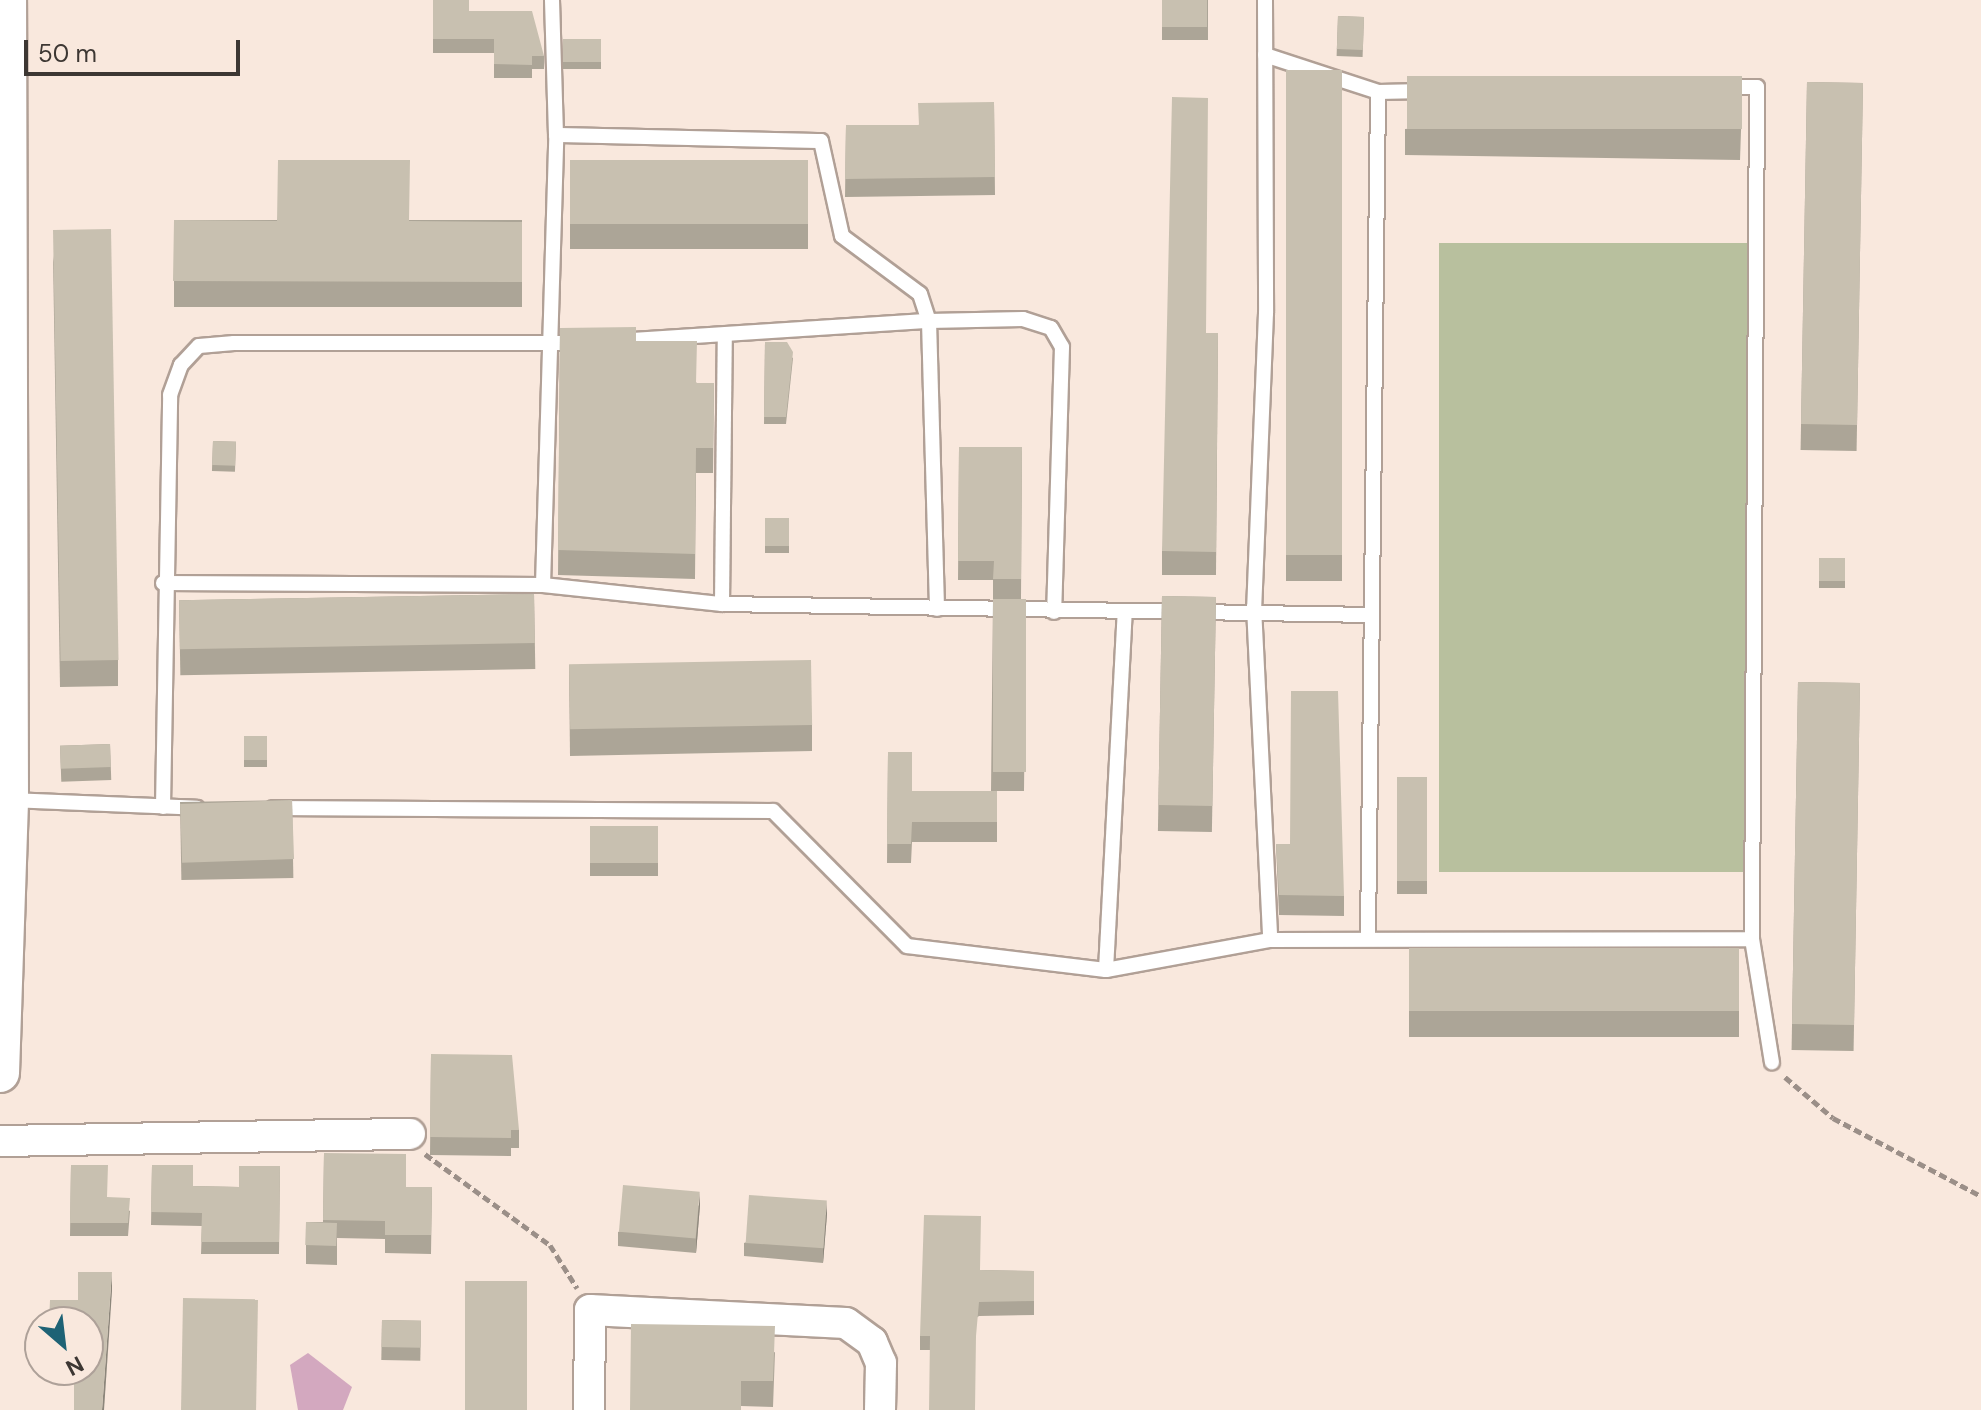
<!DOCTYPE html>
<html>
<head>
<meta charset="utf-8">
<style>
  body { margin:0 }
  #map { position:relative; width:1981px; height:1410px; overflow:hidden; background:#f9e8dd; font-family:"DM Sans",sans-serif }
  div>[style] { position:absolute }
  .green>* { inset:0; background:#b8c09e; transform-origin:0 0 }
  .water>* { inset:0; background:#d3a8bf }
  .path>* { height:5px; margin-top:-2.5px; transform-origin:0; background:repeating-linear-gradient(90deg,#9b8f88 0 8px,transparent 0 12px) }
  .roads { filter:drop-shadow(2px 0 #b1a096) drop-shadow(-2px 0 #b1a096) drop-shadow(0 2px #b1a096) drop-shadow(0 -2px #b1a096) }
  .service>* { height:14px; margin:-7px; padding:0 7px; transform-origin:7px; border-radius:7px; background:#fff }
  .minor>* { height:30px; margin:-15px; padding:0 15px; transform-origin:15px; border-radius:15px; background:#fff }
  .tertiary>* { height:38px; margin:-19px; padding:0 19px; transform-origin:19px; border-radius:19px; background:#fff }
  .wall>* { inset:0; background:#aca597; transform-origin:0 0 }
  .shaded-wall>* { inset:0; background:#8c867b }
  .building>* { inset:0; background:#c8c0b0; transform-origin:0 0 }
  span { translate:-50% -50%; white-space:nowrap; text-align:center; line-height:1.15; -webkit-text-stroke:6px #f9e8dd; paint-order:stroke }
  .north { position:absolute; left:24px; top:1306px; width:80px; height:80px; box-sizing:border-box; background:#f9e8dd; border:2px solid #aea199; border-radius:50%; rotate:152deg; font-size:22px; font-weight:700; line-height:32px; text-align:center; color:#3d3733 }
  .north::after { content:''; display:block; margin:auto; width:28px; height:36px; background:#1e6275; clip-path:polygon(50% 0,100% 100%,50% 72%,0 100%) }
  .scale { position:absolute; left:24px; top:40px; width:216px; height:36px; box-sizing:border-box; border:4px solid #3d3733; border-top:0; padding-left:10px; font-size:24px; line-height:28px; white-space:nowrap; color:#3d3733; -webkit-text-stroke:6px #f9e8dd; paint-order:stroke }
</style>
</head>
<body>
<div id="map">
  <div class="green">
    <i style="left:1439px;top:243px;width:310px;height:629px"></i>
  </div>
  <div class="water">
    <i style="clip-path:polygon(308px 1353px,352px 1387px,343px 1410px,298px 1410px,290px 1365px)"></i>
  </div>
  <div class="path">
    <i style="left:1785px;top:1077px;width:63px;rotate:40.5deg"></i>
    <i style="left:1833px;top:1118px;width:167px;rotate:27.8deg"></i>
    <i style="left:425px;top:1154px;width:155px;rotate:36.1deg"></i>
    <i style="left:550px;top:1245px;width:51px;rotate:57.9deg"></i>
  </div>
  <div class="roads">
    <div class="service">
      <i style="left:1265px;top:0;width:313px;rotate:89.8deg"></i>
      <i style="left:1266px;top:313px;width:294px;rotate:92.3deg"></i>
      <i style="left:1254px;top:607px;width:333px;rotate:87.2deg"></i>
      <i style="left:1265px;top:55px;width:119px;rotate:18.1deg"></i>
      <i style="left:1378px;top:92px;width:46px;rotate:-1.2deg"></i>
      <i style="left:1725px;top:87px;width:32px"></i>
      <i style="left:1757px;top:87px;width:852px;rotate:90.34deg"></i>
      <i style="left:556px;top:135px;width:265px;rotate:1.3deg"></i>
      <i style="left:821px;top:141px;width:97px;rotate:77.5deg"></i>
      <i style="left:842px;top:236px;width:97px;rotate:36.6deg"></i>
      <i style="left:920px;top:294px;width:28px;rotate:72deg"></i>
      <i style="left:929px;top:321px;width:288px;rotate:88.4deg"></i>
      <i style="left:617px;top:341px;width:313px;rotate:-3.7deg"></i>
      <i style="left:929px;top:321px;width:94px;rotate:-1.2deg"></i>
      <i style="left:1023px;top:319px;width:29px;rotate:18deg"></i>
      <i style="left:1051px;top:328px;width:22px;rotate:60deg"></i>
      <i style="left:1062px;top:347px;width:265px;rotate:91.7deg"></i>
      <i style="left:163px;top:583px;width:380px;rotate:0.3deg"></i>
      <i style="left:543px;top:585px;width:180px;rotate:6.1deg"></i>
      <i style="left:722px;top:604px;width:649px;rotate:0.97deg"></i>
      <i style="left:543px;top:585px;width:450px;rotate:-88.3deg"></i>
      <i style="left:556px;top:135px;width:135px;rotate:-91.7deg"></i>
      <i style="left:722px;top:604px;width:267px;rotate:-89.4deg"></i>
      <i style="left:10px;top:800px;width:187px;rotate:2.4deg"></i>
      <i style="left:163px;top:807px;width:412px;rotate:-89deg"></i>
      <i style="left:170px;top:395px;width:32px;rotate:-70deg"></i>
      <i style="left:181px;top:365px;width:26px;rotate:-47deg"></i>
      <i style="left:199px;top:346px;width:35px;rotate:-5deg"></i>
      <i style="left:234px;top:343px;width:346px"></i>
      <i style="left:273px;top:808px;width:500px;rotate:0.34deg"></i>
      <i style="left:773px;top:811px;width:190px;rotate:45.2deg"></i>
      <i style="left:907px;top:946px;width:200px;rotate:6.9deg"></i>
      <i style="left:1106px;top:970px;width:167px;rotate:-10.4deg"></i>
      <i style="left:1270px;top:940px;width:482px;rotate:-0.1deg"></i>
      <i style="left:1752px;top:939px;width:125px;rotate:80.8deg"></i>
      <i style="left:1368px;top:936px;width:844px;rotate:-89.32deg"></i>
      <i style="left:1106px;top:970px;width:359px;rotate:-87deg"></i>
    </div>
    <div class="minor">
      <i style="left:0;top:1141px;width:410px;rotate:-1deg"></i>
      <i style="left:589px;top:1410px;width:100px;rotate:-89.4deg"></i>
      <i style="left:590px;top:1310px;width:256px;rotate:2.9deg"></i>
      <i style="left:846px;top:1323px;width:32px;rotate:36deg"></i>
      <i style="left:872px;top:1342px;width:23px;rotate:67deg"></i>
      <i style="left:881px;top:1363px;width:47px;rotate:91.2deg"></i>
    </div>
    <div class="tertiary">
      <i style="left:0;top:1073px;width:273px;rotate:-88.1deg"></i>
      <i style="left:9px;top:800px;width:800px;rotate:-90.14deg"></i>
    </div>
  </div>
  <div class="wall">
    <i style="clip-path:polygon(433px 0,469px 11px,544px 56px,544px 69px,532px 69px,532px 78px,494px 78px,494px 53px,433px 53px)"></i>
    <i style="left:1162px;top:0;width:46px;height:40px"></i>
    <i style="left:1338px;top:16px;width:26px;height:40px;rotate:2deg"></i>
    <i style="left:563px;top:39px;width:38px;height:30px"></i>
    <i style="left:1286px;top:70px;width:56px;height:511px"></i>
    <i style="left:1807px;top:82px;width:56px;height:368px;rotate:1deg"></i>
    <i style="clip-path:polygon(994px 102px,995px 195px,845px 197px,846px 125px,918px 125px)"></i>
    <i style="clip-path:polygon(1742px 102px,1740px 160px,1405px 155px,1405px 129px)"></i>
    <i style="left:570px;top:160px;width:238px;height:89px"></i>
    <i style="left:174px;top:220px;width:348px;height:87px"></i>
    <i style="clip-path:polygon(53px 256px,118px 660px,118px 686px,60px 687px)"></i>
    <i style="clip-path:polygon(560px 328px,636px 341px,697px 383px,714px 383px,713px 473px,696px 473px,695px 579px,558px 575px)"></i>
    <i style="clip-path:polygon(1206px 333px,1218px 333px,1216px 575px,1162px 575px,1162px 551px)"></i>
    <i style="clip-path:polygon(765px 342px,793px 358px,786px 424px,764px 424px)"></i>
    <i style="left:213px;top:441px;width:23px;height:30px;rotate:2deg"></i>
    <i style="clip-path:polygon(959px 447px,1022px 447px,1021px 599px,993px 599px,993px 580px,958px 580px)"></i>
    <i style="left:765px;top:518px;width:24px;height:35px"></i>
    <i style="left:1819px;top:558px;width:26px;height:30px"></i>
    <i style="left:534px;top:594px;width:75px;height:355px;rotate:89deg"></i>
    <i style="left:1162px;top:596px;width:54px;height:235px;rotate:1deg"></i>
    <i style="clip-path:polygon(993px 599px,1026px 599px,1024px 791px,997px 791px,997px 842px,912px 842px,911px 863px,887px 863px,888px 752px,912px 791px,991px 791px)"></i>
    <i style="clip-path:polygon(569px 665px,812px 725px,812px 751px,570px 756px)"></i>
    <i style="left:1798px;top:682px;width:62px;height:368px;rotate:1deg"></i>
    <i style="left:267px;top:736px;width:31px;height:23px;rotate:90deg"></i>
    <i style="left:110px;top:744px;width:36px;height:50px;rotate:88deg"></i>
    <i style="left:1397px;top:777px;width:30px;height:117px"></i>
    <i style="left:292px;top:800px;width:78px;height:112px;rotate:89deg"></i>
    <i style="left:590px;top:826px;width:68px;height:50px"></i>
    <i style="clip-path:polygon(1276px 844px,1344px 896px,1344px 916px,1279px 915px)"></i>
    <i style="left:1409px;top:948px;width:330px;height:89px"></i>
    <i style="clip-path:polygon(431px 1054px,519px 1130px,519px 1148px,511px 1148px,511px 1156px,430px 1155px)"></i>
    <i style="clip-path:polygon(324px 1153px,406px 1187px,432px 1187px,431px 1254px,385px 1253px,385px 1239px,337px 1238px,337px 1265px,306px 1264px,306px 1222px,323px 1222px)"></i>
    <i style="clip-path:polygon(71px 1165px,107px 1197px,130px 1211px,128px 1236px,70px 1236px)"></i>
    <i style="clip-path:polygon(152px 1165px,193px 1186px,239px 1187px,280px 1166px,279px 1254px,201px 1254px,202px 1226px,151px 1225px)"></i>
    <i style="clip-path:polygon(700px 1205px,696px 1253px,618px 1246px,618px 1232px)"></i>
    <i style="clip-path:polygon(827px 1214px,823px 1263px,744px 1256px,744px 1243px)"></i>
    <i style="clip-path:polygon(981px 1270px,1034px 1271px,1034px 1315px,979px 1316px,930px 1350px,920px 1350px,920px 1336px)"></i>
    <i style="left:382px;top:1320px;width:39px;height:40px;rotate:1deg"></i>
    <i style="clip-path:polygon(775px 1352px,773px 1407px,741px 1406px,630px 1410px)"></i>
  </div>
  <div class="shaded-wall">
    <i style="clip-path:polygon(700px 1192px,700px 1205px,696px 1253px,696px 1240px)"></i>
    <i style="clip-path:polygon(827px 1201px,827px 1214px,823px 1263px,823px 1250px)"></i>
    <i style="clip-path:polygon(112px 1272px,112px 1291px,104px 1410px,102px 1410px)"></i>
  </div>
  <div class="building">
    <i style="clip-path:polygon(433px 0,469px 0,469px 11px,532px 11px,544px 56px,532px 56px,532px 65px,494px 64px,494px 39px,433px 39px)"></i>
    <i style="left:1162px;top:0;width:45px;height:27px"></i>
    <i style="left:1338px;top:16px;width:26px;height:33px;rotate:2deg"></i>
    <i style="left:563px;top:39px;width:38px;height:23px"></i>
    <i style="left:1286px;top:70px;width:56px;height:485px"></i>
    <i style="left:1407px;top:76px;width:335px;height:53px"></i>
    <i style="left:1807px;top:82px;width:56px;height:342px;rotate:1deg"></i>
    <i style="clip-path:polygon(1172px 97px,1208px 98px,1206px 333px,1218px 333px,1216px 552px,1162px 551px)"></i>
    <i style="clip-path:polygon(994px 102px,995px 177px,845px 179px,846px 125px,919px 125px,918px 103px)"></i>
    <i style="clip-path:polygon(278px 160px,410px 160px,409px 221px,522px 222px,522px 282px,173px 281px,174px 220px,277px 221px)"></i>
    <i style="left:570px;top:160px;width:238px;height:64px"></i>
    <i style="left:111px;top:229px;width:431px;height:58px;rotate:89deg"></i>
    <i style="clip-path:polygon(636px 327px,636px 341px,697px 341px,696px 383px,714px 383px,713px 448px,696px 448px,695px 554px,558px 550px,560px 328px)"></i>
    <i style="clip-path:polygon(765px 342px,787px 342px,793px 352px,786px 417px,764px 417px)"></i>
    <i style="left:213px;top:441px;width:23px;height:24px;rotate:2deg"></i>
    <i style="clip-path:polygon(959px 447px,1022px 447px,1021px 579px,993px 579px,994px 561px,958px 561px)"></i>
    <i style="left:765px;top:518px;width:24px;height:28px"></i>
    <i style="left:1819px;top:558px;width:26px;height:23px"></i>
    <i style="left:534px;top:594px;width:49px;height:355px;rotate:89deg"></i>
    <i style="left:1162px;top:596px;width:54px;height:209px;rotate:1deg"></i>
    <i style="left:993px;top:599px;width:33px;height:173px"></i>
    <i style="left:811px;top:660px;width:65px;height:242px;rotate:89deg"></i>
    <i style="left:1798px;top:682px;width:62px;height:342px;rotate:1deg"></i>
    <i style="clip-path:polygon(1291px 691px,1338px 691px,1344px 896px,1279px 895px,1276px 844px,1290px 844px)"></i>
    <i style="left:267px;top:736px;width:24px;height:23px;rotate:90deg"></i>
    <i style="left:110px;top:744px;width:23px;height:50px;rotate:88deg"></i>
    <i style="clip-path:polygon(888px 752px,912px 752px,912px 791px,997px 791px,997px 822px,912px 822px,911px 844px,887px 844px)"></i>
    <i style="left:1397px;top:777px;width:30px;height:104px"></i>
    <i style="left:292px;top:800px;width:59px;height:112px;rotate:88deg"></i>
    <i style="left:590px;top:826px;width:68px;height:37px"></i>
    <i style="left:1409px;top:948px;width:330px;height:63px"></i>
    <i style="clip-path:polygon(431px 1054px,512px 1055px,519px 1130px,511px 1130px,511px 1138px,430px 1137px)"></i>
    <i style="clip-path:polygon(324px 1153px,406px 1154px,406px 1187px,432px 1187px,431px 1235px,385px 1235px,385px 1221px,323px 1220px)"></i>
    <i style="clip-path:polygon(71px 1165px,108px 1165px,107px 1197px,130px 1198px,128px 1223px,70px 1223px)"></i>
    <i style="clip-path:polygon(152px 1165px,193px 1165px,193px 1186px,239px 1187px,239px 1166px,280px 1166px,279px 1242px,201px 1242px,202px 1213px,151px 1212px)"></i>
    <i style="left:623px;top:1185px;width:77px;height:47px;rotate:5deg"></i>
    <i style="left:749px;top:1195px;width:78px;height:48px;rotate:4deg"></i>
    <i style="clip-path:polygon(924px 1215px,981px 1216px,980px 1270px,1034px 1271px,1034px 1301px,979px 1302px,976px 1336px,975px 1410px,929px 1410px,930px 1336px,920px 1336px)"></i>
    <i style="left:306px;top:1222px;width:31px;height:23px;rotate:2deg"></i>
    <i style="clip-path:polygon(78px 1272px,112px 1272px,102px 1410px,74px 1410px,74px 1370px,88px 1370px,88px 1322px,49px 1322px,50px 1300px,78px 1300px)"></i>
    <i style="left:465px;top:1281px;width:62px;height:129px"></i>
    <i style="left:183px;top:1298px;width:75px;height:112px;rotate:1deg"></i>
    <i style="left:382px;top:1320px;width:39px;height:27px;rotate:1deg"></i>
    <i style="clip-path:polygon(631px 1324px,775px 1326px,773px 1381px,741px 1381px,741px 1410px,630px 1410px)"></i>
  </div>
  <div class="north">N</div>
  <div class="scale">50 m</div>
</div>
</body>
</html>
